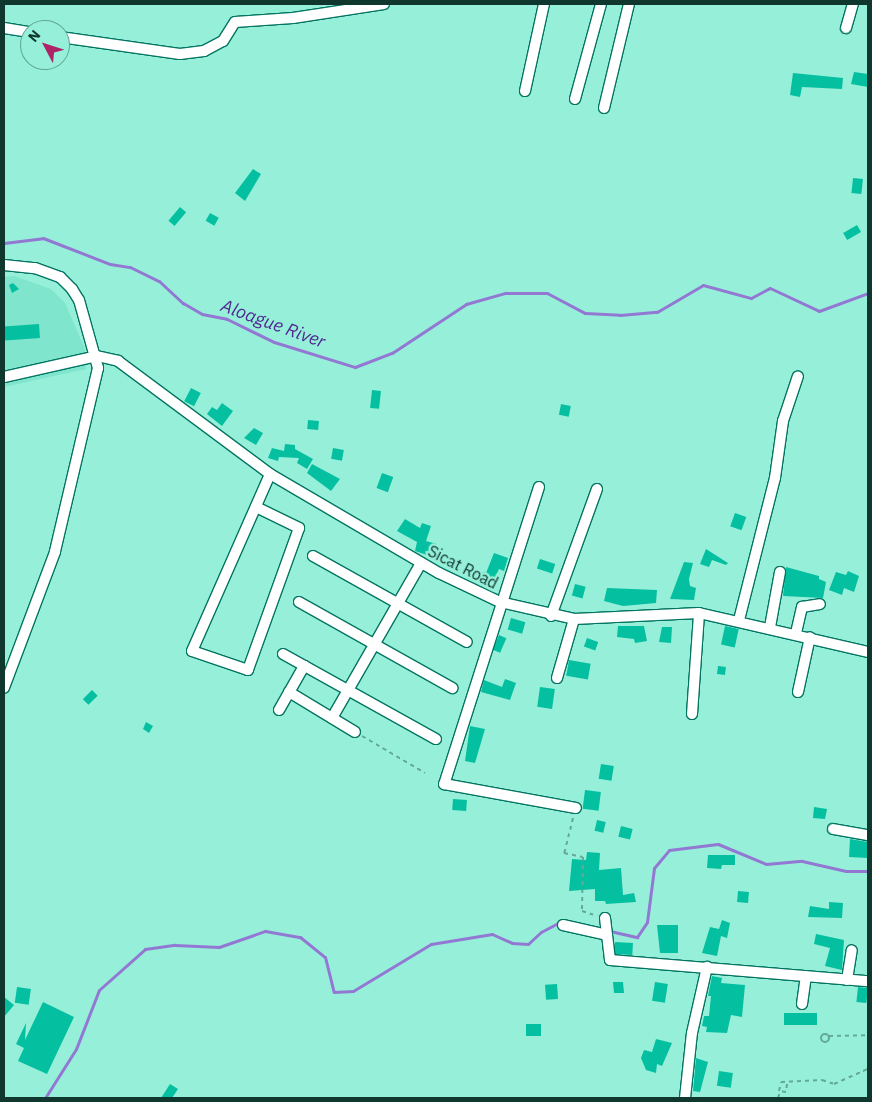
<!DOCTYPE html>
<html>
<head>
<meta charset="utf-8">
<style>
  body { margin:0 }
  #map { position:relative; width:872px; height:1102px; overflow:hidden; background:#96f0d9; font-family:"IBM Plex Sans",sans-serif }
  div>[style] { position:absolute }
  .built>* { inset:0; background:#7fe5cc }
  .stream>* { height:3px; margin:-1.5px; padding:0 1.5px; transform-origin:1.5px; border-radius:1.5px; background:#9378d3 }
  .building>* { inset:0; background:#05bfa1; transform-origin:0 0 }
  .path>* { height:2px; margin-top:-1px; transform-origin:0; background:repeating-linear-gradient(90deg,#63a997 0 4px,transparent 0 8px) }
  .path>.ring { margin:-1px; padding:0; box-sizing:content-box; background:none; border:2px solid #63a997; border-radius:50% }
  .roads { filter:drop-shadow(1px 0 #037461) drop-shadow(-1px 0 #037461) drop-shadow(0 1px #037461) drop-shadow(0 -1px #037461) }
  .minor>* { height:10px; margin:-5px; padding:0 5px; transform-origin:5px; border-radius:5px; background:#fff }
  span { translate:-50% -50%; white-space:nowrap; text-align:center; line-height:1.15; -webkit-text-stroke:5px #96f0d9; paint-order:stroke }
  .street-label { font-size:16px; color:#10372e }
  .water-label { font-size:18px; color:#512892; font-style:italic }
  .frame { position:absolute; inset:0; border:5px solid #10372e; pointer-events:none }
  .north { position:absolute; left:20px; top:20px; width:50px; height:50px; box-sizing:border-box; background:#96f0d9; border:1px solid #60a695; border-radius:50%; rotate:310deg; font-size:14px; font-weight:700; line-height:20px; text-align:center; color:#10372e }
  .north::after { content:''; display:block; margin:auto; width:18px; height:22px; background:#ac2367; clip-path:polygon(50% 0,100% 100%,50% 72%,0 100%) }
</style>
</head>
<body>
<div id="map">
  <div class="built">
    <i style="clip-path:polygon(14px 276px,51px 289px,65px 303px,85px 349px,86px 369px,4px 387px,4px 277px)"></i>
  </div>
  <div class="stream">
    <i style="left:4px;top:243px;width:39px;rotate:-7deg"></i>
    <i style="left:43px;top:238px;width:72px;rotate:21.2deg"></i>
    <i style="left:110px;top:264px;width:20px;rotate:9deg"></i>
    <i style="left:130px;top:267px;width:32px;rotate:26deg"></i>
    <i style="left:159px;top:281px;width:33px;rotate:43deg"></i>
    <i style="left:183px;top:303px;width:22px;rotate:30deg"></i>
    <i style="left:202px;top:314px;width:25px;rotate:11deg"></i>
    <i style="left:227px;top:319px;width:52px;rotate:26.1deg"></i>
    <i style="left:274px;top:342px;width:85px;rotate:17.2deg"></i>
    <i style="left:355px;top:367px;width:40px;rotate:-21deg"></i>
    <i style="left:392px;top:353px;width:89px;rotate:-33.5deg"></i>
    <i style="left:466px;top:304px;width:41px;rotate:-15.8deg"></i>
    <i style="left:505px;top:293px;width:42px"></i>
    <i style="left:547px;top:293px;width:43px;rotate:27.8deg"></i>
    <i style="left:585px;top:313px;width:35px;rotate:3deg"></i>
    <i style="left:620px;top:315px;width:37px;rotate:-5deg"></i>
    <i style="left:657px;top:312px;width:53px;rotate:-30.4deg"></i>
    <i style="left:703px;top:285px;width:50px;rotate:15.2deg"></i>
    <i style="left:751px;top:298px;width:21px;rotate:-28deg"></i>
    <i style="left:770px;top:288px;width:54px;rotate:25.1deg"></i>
    <i style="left:819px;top:311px;width:52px;rotate:-20.2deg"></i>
    <i style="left:575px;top:923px;width:29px;rotate:12deg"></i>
    <i style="left:610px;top:931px;width:28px;rotate:13deg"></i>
    <i style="left:637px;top:937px;width:18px;rotate:-56deg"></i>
    <i style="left:647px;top:922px;width:54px;rotate:-82.6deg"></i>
    <i style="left:654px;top:868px;width:23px;rotate:-50deg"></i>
    <i style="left:669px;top:850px;width:49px;rotate:-7deg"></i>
    <i style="left:718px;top:844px;width:52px;rotate:22.6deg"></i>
    <i style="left:766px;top:864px;width:36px;rotate:-5deg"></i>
    <i style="left:802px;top:861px;width:45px;rotate:12.8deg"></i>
    <i style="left:846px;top:871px;width:22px"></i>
    <i style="left:45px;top:1098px;width:58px;rotate:-57.7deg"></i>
    <i style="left:76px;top:1049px;width:63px;rotate:-68.7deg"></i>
    <i style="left:99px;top:990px;width:62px;rotate:-41.7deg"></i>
    <i style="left:145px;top:949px;width:30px;rotate:-8deg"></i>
    <i style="left:175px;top:945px;width:44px;rotate:2.6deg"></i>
    <i style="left:219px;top:947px;width:49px;rotate:-19.2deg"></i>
    <i style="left:265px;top:931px;width:36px;rotate:10deg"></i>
    <i style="left:300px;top:937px;width:32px;rotate:39deg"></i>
    <i style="left:325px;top:957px;width:36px;rotate:76deg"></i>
    <i style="left:334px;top:992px;width:19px;rotate:-3deg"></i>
    <i style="left:353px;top:991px;width:91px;rotate:-31.1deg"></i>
    <i style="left:431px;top:944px;width:62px;rotate:-9.3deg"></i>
    <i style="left:492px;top:934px;width:22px;rotate:24deg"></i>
    <i style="left:512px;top:943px;width:16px;rotate:4deg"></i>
    <i style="left:528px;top:944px;width:18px;rotate:-43deg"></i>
    <i style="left:541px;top:932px;width:24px;rotate:-28deg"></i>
  </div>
  <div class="building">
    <i style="clip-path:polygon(854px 72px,868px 74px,868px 87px,851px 84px)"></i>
    <i style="clip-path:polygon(793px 73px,843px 78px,842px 89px,802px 87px,800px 97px,790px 95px)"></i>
    <i style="clip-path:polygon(253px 169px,261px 174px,245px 201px,235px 193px)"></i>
    <i style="left:853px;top:178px;width:10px;height:15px;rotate:6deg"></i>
    <i style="left:180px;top:207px;width:8px;height:18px;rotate:40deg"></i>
    <i style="left:210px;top:213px;width:10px;height:9px;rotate:29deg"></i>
    <i style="left:857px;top:225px;width:8px;height:16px;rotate:60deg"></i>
    <i style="clip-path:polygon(13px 283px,19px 289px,12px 293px,9px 285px)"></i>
    <i style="left:39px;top:324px;width:14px;height:35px;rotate:86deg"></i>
    <i style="left:191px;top:388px;width:11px;height:15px;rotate:27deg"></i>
    <i style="left:372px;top:390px;width:9px;height:18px;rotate:6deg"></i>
    <i style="clip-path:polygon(222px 403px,233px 411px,222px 426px,207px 414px,212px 407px,217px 410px)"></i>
    <i style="left:561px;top:404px;width:10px;height:11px;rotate:11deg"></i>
    <i style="left:308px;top:420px;width:11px;height:9px;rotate:5deg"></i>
    <i style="clip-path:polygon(254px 428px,263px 433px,256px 445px,244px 438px)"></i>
    <i style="clip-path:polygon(285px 444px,295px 445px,295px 449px,313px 459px,307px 469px,297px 463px,299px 458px,279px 457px,278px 461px,268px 458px,272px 448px,284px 451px)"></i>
    <i style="left:333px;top:448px;width:11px;height:11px;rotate:10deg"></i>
    <i style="clip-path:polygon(312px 464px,340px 479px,331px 491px,307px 473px)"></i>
    <i style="left:382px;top:473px;width:12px;height:16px;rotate:20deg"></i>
    <i style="left:735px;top:513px;width:12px;height:14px;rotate:20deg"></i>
    <i style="clip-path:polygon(405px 519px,420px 528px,422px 523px,431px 526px,426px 541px,437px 544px,433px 557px,415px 551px,417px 542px,397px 531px)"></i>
    <i style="clip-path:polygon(706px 549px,728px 563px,726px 565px,712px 560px,709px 567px,700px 564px)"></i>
    <i style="clip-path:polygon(494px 553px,508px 558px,504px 571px,499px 569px,492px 584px,478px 581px,482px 572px,486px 573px)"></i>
    <i style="left:540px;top:559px;width:16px;height:10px;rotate:18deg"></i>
    <i style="clip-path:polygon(684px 562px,693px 563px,689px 579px,690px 586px,696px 588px,694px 600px,670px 599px)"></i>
    <i style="clip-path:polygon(786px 567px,819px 576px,819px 579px,826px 582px,823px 598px,783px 596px)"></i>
    <i style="clip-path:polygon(848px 571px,859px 576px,854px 592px,844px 588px,842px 595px,829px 590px,836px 572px,846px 575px)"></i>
    <i style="left:575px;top:584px;width:11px;height:12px;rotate:15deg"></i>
    <i style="clip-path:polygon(607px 588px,657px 590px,656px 603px,623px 606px,604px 601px)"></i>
    <i style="left:511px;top:618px;width:15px;height:12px;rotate:16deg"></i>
    <i style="clip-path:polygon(618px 626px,644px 626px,647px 641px,635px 643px,634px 639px,617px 637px)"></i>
    <i style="left:725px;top:626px;width:14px;height:19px;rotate:12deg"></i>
    <i style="clip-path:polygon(662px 627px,672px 627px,671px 643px,659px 642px)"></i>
    <i style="left:499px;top:635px;width:8px;height:16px;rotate:23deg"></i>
    <i style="left:587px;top:638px;width:12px;height:9px;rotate:20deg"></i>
    <i style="left:569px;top:660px;width:22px;height:16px;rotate:10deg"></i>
    <i style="left:718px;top:666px;width:8px;height:8px;rotate:7deg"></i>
    <i style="clip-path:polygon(505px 679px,516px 683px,510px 700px,481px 692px,484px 680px,502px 687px)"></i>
    <i style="left:540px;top:687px;width:15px;height:20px;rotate:8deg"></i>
    <i style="left:92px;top:690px;width:8px;height:13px;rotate:45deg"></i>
    <i style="clip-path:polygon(146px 722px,153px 726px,149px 733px,143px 729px)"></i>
    <i style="clip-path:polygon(470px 726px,485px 729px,475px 763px,465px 761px)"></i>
    <i style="left:601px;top:764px;width:13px;height:15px;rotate:9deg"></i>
    <i style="left:585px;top:790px;width:16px;height:19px;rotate:7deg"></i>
    <i style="left:453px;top:799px;width:14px;height:11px;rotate:4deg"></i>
    <i style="clip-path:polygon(814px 807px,827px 809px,825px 819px,813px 818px)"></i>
    <i style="left:597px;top:820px;width:9px;height:11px;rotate:13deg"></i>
    <i style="left:621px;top:826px;width:12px;height:11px;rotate:14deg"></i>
    <i style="clip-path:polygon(850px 839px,868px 842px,868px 858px,849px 857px)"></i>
    <i style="clip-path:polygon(587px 852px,600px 853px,599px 870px,621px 868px,623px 895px,634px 893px,636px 902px,606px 904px,605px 901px,595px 901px,595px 889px,569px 891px,572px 859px,586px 860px)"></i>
    <i style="clip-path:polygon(708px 855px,735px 855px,735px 865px,722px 865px,721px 869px,707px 868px)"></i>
    <i style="left:738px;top:891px;width:11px;height:11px;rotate:5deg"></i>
    <i style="clip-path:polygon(829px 902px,843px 903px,842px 918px,808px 917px,810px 906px,829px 909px)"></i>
    <i style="clip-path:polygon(722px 920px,730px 923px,727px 938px,721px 936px,717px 956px,702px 953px,710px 927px,719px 929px)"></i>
    <i style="clip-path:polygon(657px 925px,678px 925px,678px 953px,660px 953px)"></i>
    <i style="clip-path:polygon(816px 934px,844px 940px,842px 970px,825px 966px,830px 948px,814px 944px)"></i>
    <i style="left:615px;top:942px;width:18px;height:12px;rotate:3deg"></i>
    <i style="clip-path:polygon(712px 976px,722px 978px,721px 983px,745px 985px,742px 1017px,731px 1015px,727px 1033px,706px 1032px,707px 1027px,702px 1026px,704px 1016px,709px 1016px,711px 996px,708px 996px)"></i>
    <i style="clip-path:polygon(613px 982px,623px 982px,624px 993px,614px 993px)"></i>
    <i style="left:655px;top:982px;width:13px;height:19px;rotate:9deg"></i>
    <i style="left:557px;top:984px;width:15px;height:12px;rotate:86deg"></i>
    <i style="left:17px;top:987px;width:14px;height:16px;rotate:8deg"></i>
    <i style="left:858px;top:987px;width:10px;height:15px;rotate:6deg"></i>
    <i style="clip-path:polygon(4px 997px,14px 1005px,4px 1017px)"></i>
    <i style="clip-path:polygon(43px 1002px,74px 1017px,47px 1074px,18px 1061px,24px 1048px,16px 1044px,26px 1023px,25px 1040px)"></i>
    <i style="left:817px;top:1013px;width:12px;height:33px;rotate:90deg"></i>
    <i style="left:541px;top:1024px;width:12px;height:15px;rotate:90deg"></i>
    <i style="clip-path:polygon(656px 1039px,672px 1043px,662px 1066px,657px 1064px,656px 1073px,646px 1070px,641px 1058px,644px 1050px,652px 1052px)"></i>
    <i style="clip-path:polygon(696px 1058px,708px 1062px,700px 1092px,693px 1091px)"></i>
    <i style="left:719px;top:1071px;width:14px;height:15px;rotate:8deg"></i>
    <i style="clip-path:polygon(170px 1084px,178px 1089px,172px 1098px,161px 1098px)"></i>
  </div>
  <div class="path">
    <i style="left:362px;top:736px;width:73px;rotate:30.4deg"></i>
    <i style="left:573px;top:818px;width:36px;rotate:104deg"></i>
    <i style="left:564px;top:853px;width:19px;rotate:12deg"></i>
    <i style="left:583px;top:857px;width:54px;rotate:91.1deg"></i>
    <i style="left:582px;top:911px;width:16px;rotate:18deg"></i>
    <i class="ring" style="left:821px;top:1034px;width:6px;height:6px"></i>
    <i style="left:829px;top:1036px;width:39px;rotate:-1deg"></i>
    <i style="left:787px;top:1084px;width:8px;rotate:97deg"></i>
    <i style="left:786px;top:1092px;width:7px;rotate:-172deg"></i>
    <i style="left:779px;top:1091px;width:9px;rotate:-77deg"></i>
    <i style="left:781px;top:1082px;width:41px;rotate:-2.8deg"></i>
    <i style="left:822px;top:1080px;width:13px;rotate:18deg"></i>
    <i style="left:834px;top:1084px;width:37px;rotate:-24deg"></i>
    <i style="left:778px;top:1098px;width:6px;rotate:-72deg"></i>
  </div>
  <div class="roads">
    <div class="minor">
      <i style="left:4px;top:28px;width:26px;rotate:9deg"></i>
      <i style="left:846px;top:28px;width:25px;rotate:-74deg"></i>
      <i style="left:60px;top:37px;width:121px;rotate:8.1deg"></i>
      <i style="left:180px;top:54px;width:24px;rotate:-7deg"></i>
      <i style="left:204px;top:51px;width:21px;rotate:-28deg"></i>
      <i style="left:223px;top:41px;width:22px;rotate:-58deg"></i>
      <i style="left:235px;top:22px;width:58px;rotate:-3.9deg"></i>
      <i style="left:293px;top:18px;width:92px;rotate:-8.7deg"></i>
      <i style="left:525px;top:91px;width:89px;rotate:-77.7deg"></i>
      <i style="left:575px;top:99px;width:98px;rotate:-74.7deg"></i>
      <i style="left:604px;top:108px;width:107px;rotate:-76.5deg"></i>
      <i style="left:4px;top:265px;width:31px;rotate:6deg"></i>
      <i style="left:35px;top:268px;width:27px;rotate:20deg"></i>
      <i style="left:60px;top:277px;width:17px;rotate:45deg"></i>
      <i style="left:72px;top:289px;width:13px;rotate:58deg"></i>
      <i style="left:79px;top:300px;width:71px;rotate:74.4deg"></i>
      <i style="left:98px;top:368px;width:189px;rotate:103.2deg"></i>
      <i style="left:55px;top:552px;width:145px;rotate:110.6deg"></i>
      <i style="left:4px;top:377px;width:95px;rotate:-12.7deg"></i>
      <i style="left:97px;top:356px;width:22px;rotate:13deg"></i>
      <i style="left:118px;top:361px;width:189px;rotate:36.6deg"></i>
      <i style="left:270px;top:474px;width:196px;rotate:30.4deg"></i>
      <i style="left:439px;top:573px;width:68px;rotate:25.4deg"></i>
      <i style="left:500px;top:602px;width:76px;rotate:12.9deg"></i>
      <i style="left:574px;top:619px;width:125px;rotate:-2.7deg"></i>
      <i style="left:699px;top:613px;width:173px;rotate:13deg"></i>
      <i style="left:539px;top:487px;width:312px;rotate:107.7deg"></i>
      <i style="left:444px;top:784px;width:134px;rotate:10.3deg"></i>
      <i style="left:256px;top:507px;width:48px;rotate:26deg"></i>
      <i style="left:299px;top:528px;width:151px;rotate:109.8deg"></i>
      <i style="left:248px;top:670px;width:59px;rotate:-161.3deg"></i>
      <i style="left:192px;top:651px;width:193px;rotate:-66.2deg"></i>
      <i style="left:313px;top:556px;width:176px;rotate:29.2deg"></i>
      <i style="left:299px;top:602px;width:176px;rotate:29.3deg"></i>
      <i style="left:551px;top:616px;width:135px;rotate:-70.1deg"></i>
      <i style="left:739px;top:620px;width:146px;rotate:-75.8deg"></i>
      <i style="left:775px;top:478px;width:58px;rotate:-82deg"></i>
      <i style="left:783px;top:421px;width:47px;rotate:-71.6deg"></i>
      <i style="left:770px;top:627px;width:56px;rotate:-79.7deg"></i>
      <i style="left:796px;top:633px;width:27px;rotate:-77deg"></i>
      <i style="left:802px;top:607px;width:18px;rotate:-9deg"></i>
      <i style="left:283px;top:654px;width:175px;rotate:29.1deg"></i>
      <i style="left:557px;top:678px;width:61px;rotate:-73.9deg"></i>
      <i style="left:289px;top:692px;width:77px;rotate:31.2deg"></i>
      <i style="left:798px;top:692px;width:56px;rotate:-77.7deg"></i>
      <i style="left:279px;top:710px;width:51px;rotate:-60.4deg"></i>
      <i style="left:692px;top:714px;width:101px;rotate:-86deg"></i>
      <i style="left:332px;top:718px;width:179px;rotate:-60.1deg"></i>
      <i style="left:833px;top:829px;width:36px;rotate:10deg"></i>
      <i style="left:605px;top:918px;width:42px;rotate:83.2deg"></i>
      <i style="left:610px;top:960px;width:259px;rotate:4.7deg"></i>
      <i style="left:563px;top:925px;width:45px;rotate:12.8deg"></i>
      <i style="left:847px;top:980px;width:30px;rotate:-81deg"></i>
      <i style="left:802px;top:1004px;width:28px;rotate:-82deg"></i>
      <i style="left:685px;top:1098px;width:65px;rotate:-83.9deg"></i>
      <i style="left:692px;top:1033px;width:68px;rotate:-77.2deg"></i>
    </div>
  </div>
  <div class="street-label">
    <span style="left:463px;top:567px;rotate:27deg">Sicat Road</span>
  </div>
  <div class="water-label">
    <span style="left:273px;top:324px;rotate:20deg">Aloague River</span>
  </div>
  <div class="frame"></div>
  <div class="north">N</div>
</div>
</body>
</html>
